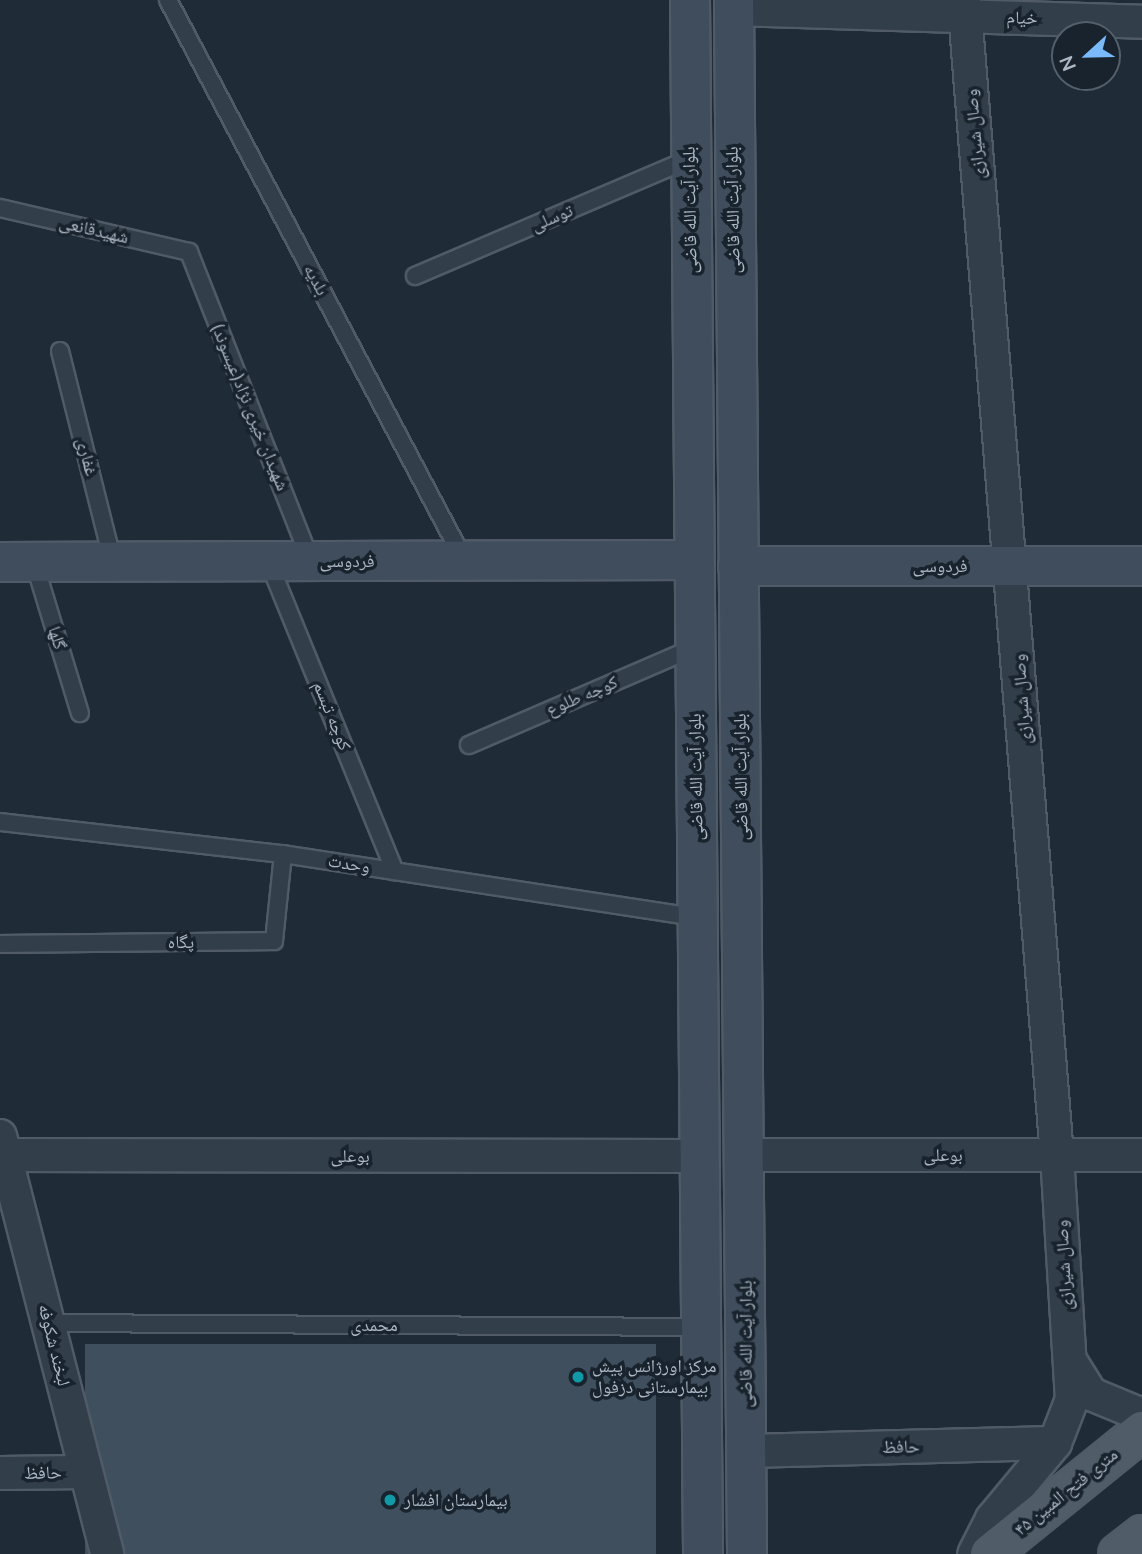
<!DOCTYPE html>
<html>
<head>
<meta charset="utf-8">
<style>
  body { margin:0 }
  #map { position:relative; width:1142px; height:1554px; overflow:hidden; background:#1f2c38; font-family:"Nunito Sans","Noto Naskh Arabic",sans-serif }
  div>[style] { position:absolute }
  .building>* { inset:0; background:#3f4f5e; transform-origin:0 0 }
  .roads { filter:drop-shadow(2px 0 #505b67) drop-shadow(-2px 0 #505b67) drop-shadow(0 2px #505b67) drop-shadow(0 -2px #505b67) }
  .lane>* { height:16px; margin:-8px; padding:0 8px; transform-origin:8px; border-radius:8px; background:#323e49 }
  .street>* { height:32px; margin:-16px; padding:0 16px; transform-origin:16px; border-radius:16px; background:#323e49 }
  .secondary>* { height:38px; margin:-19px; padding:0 19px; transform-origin:19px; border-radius:19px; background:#404d5c }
  .primary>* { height:38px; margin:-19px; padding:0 19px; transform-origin:19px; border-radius:19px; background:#505d69 }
  .dots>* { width:19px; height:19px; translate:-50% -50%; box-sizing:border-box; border:4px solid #18232d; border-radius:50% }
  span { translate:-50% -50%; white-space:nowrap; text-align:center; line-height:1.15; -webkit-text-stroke:7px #18232d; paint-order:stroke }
  .street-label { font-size:18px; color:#acb8c6 }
  .poi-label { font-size:18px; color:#acb8c6 }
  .left { translate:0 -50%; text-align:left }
  .north { position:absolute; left:1051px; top:21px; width:70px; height:70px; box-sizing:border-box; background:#18232d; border:2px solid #535f6a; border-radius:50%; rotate:248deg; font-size:19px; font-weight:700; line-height:28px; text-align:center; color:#acb8c6 }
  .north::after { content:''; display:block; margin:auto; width:24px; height:32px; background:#79b9fe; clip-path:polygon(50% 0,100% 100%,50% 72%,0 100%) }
</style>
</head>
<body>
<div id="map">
  <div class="building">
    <i style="left:85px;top:1344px;width:571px;height:216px"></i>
  </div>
  <div class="roads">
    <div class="lane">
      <i style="left:168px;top:0;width:631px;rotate:62.14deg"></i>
      <i style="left:0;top:208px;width:194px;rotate:13.1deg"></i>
      <i style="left:189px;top:252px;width:332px;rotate:68.5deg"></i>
      <i style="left:415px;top:276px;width:298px;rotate:-23.1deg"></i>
      <i style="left:60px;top:351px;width:218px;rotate:75.9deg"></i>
      <i style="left:34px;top:562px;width:158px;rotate:73.1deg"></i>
      <i style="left:269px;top:563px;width:333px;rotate:67.8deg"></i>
      <i style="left:469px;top:745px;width:246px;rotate:-23.4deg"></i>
      <i style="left:0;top:822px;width:285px;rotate:6.5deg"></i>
      <i style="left:283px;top:854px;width:419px;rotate:8.7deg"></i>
      <i style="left:0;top:944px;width:274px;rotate:-0.6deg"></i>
      <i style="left:274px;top:941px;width:87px;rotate:-84.1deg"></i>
      <i style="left:48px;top:1323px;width:653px;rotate:0.35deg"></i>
    </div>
    <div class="street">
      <i style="left:964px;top:0;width:1159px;rotate:85.4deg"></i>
      <i style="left:1057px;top:1155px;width:244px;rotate:86.5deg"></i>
      <i style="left:1072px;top:1399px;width:47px;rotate:111.1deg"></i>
      <i style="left:1055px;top:1443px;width:99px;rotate:129.7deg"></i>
      <i style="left:992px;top:1519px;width:39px;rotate:117deg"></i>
      <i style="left:734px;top:9px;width:408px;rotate:1.8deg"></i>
      <i style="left:0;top:1136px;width:431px;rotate:75.6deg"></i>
      <i style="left:0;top:1155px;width:699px;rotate:0.08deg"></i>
      <i style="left:744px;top:1155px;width:398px"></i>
      <i style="left:1071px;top:1362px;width:38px;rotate:58deg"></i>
      <i style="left:1091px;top:1394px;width:55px;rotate:22.4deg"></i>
      <i style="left:746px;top:1451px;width:309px;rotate:-1.5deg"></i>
      <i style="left:0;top:1473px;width:86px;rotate:-0.7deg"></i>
    </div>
    <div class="secondary">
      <i style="left:690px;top:0;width:1554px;rotate:89.52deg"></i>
      <i style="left:734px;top:0;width:1554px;rotate:89.52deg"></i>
      <i style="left:0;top:562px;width:694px;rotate:-0.17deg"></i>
      <i style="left:738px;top:566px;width:404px"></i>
    </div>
    <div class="primary">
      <i style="left:990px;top:1554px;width:196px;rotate:-39deg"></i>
      <i style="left:1118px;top:1554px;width:31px;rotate:-38deg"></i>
    </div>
  </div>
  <div class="dots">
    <i style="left:578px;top:1377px;background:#0f9aa8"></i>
    <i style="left:390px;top:1500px;background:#0f9aa8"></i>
  </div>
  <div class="street-label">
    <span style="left:1022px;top:18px;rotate:2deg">خیام</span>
    <span style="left:975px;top:134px;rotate:-95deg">وصال شیرازی</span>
    <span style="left:690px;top:210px;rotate:-91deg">بلوار آیت‌ الله قاضی</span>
    <span style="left:733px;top:210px;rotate:-91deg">بلوار آیت ‌الله قاضی</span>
    <span style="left:552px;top:218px;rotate:-23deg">توسلی</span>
    <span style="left:94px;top:230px;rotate:13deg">شهیدقانعی</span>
    <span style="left:316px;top:280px;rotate:62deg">بلدیه</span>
    <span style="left:250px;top:407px;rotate:68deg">شهیدان خیری نژاد(عیسوند)</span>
    <span style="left:87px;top:457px;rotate:76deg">غفاری</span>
    <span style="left:347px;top:561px">فردوسی</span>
    <span style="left:940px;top:566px">فردوسی</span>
    <span style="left:57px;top:638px;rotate:73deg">گلها</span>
    <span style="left:582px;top:696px;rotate:-23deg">کوچه طلوع</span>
    <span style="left:1022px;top:699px;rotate:-94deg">وصال شیرازی</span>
    <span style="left:332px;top:716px;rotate:68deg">کوچه تبسم</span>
    <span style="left:696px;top:777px;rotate:-91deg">بلوار آیت‌ الله قاضی</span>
    <span style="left:741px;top:777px;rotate:-91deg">بلوار آیت ‌الله قاضی</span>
    <span style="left:349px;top:864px;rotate:9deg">وحدت</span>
    <span style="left:181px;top:942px">پگاه</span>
    <span style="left:943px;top:1155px">بوعلی</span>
    <span style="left:350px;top:1156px">بوعلی</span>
    <span style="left:1064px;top:1265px;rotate:-93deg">وصال شیرازی</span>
    <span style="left:374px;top:1325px">محمدی</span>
    <span style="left:746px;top:1344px;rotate:-90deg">بلوار آیت ‌الله قاضی</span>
    <span style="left:54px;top:1345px;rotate:76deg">لبخند شکوفه</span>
    <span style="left:901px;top:1447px;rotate:-1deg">حافظ</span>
    <span style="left:43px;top:1473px;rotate:-1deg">حافظ</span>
    <span style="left:1066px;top:1492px;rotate:-39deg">۴۵ متری فتح المبین</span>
  </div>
  <div class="poi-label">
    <span class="left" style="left:592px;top:1377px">مرکز اورژانس پیش<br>بیمارستانی دزفول</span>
    <span class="left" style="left:404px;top:1500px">بیمارستان افشار</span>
  </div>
  <div class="north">N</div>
</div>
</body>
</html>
